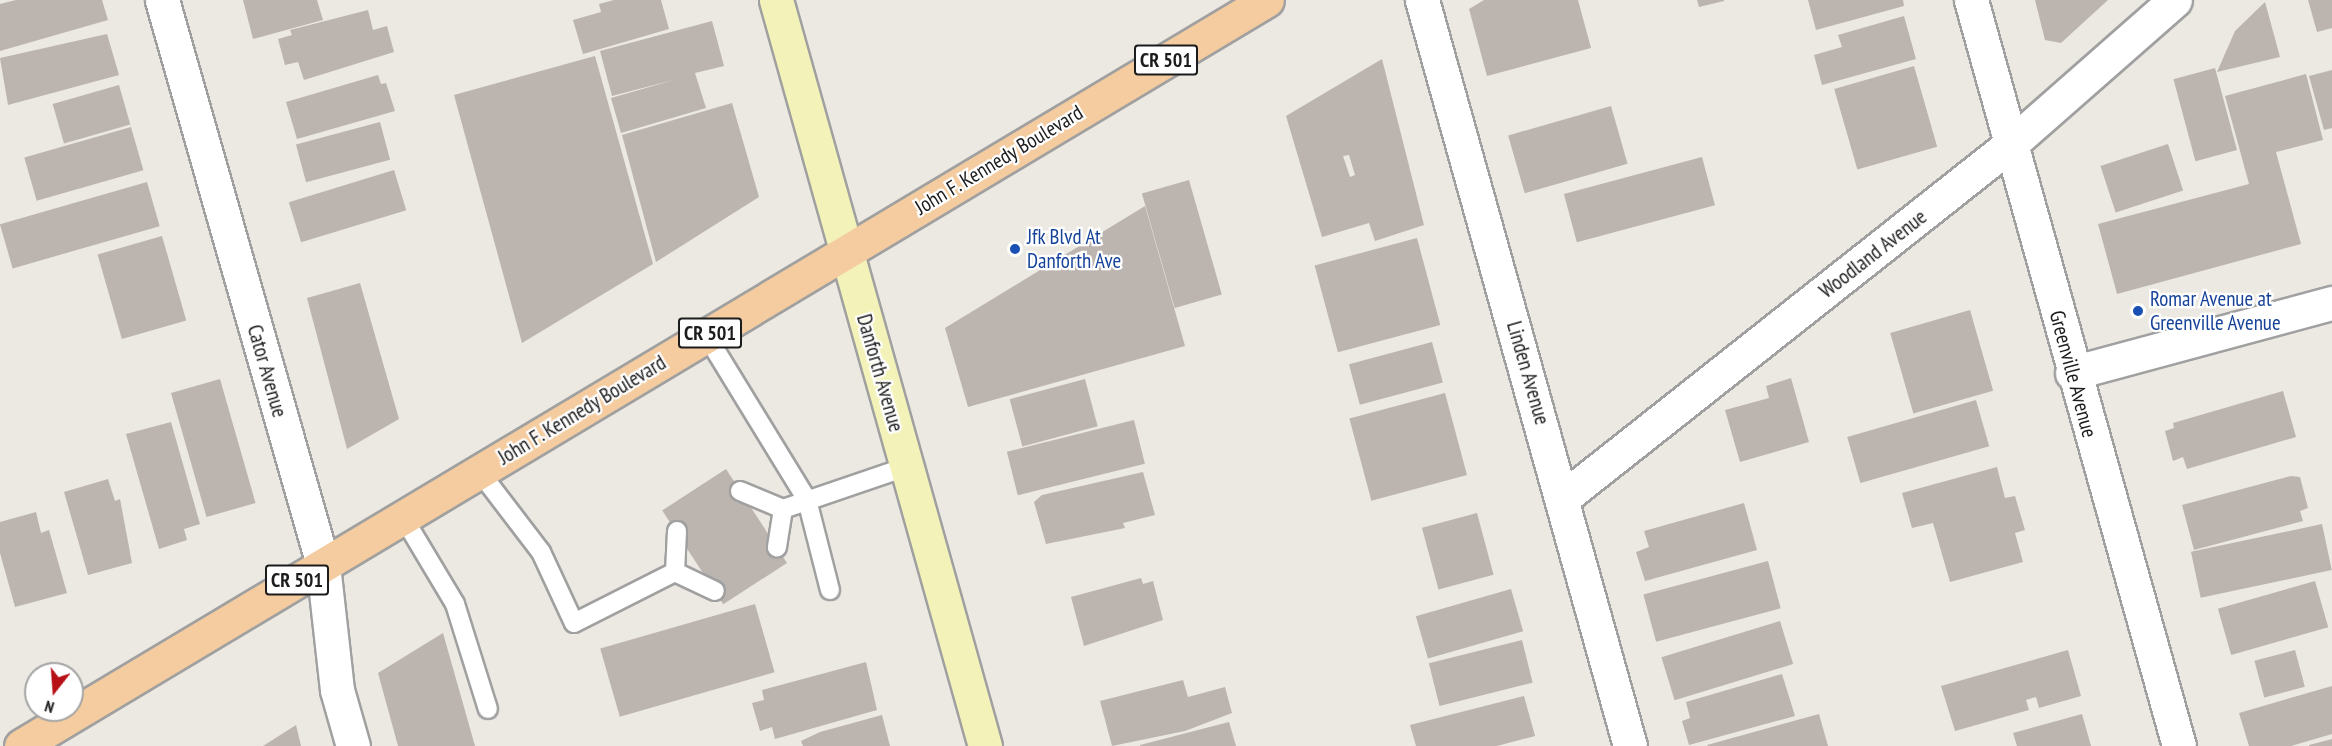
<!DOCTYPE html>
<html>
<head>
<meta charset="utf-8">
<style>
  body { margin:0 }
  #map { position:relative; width:2332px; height:746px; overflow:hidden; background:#ece9e2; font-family:"PT Sans Narrow",sans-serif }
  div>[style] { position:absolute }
  .building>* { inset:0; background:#bcb4af; transform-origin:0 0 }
  .roads { filter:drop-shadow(2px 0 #a0a0a0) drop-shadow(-2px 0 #a0a0a0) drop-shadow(0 2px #a0a0a0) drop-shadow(0 -2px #a0a0a0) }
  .lane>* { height:18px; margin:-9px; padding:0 9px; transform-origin:9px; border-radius:9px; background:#fff }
  .street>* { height:33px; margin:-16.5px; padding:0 16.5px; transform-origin:16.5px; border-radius:16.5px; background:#fff }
  .secondary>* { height:33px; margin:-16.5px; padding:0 16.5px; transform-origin:16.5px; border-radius:16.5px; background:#f3f3b9 }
  .primary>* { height:33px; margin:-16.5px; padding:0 16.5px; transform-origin:16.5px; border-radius:16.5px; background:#f4cca0 }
  .dots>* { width:16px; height:16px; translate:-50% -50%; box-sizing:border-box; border:3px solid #fff; border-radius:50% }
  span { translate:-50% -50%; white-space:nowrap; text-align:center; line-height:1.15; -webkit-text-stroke:4.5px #fff; paint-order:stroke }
  .shield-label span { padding:2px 4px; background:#fff; border:2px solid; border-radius:4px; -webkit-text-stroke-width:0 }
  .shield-label { font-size:20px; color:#1c1c1c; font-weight:700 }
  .street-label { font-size:21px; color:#1c1c1c }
  .transit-label { font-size:21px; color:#164399 }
  .left { translate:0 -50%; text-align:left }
  .north { position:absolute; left:24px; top:662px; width:60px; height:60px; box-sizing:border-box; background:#fff; border:2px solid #a4a4a4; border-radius:50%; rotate:197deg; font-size:16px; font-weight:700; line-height:24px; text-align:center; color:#1c1c1c }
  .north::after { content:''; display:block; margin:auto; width:21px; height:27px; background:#b81017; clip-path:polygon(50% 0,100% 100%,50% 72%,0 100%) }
</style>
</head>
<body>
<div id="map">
  <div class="building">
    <i style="clip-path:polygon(16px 0,102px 0,108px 20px,0 51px,0 4px)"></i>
    <i style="clip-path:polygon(243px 0,317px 0,323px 20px,253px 39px)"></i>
    <i style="clip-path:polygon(614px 0,661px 0,669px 29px,583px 54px,573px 20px,601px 12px,599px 4px)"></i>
    <i style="clip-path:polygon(1484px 0,1578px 0,1591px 48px,1487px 76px,1469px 9px)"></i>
    <i style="clip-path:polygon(1697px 0,1724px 0,1724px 1px,1699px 7px)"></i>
    <i style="clip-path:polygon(1808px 0,1903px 0,1904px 6px,1816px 30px)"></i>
    <i style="clip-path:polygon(2035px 0,2108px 0,2061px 43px,2045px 40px)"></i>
    <i style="clip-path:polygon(2308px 0,2332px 0,2332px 28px,2317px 32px)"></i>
    <i style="clip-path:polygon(2265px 2px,2280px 57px,2217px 72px,2235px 31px)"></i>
    <i style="clip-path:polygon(368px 10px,373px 30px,387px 26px,394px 52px,304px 80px,298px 62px,285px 65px,278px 39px,292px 35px,290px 30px)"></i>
    <i style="clip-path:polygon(1904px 16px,1916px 59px,1822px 85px,1814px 55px,1842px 47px,1838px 35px)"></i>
    <i style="clip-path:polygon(712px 21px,724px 66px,695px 73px,706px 108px,621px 133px,611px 98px,677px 79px,612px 96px,600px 51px)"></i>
    <i style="clip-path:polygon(107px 34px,119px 75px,8px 105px,0 58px)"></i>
    <i style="clip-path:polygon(595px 56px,653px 264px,522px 343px,454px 95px)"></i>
    <i style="clip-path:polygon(evenodd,1382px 59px,1424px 225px,1375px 241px,1369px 223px,1322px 237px,1286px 116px,1382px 59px,1349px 155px,1355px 175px,1350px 177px,1343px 156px,1349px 155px)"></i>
    <i style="left:1914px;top:66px;width:84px;height:83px;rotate:74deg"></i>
    <i style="left:2215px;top:68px;width:85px;height:43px;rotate:75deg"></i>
    <i style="clip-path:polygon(2332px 70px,2332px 128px,2324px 130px,2309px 76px)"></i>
    <i style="clip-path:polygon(2306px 74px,2323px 140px,2276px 152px,2301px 244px,2117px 294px,2098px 224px,2249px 184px,2225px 96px)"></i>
    <i style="clip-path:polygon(378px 75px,381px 84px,386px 83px,395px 111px,297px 139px,286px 102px)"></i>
    <i style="left:119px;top:85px;width:41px;height:69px;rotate:74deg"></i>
    <i style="clip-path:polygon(732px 103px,759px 197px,656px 262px,622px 135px)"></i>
    <i style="left:1611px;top:106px;width:60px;height:107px;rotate:74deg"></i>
    <i style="left:380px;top:122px;width:39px;height:87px;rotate:75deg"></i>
    <i style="left:131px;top:127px;width:45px;height:111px;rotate:74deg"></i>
    <i style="left:2168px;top:144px;width:49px;height:71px;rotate:72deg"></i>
    <i style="left:1702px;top:157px;width:50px;height:143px;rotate:75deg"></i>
    <i style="left:394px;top:170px;width:42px;height:110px;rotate:73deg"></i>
    <i style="left:1189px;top:180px;width:119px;height:49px;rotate:74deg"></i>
    <i style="left:147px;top:182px;width:46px;height:153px;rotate:74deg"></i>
    <i style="clip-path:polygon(1145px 206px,1185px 346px,968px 407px,945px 328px)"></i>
    <i style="left:162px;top:236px;width:88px;height:67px;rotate:74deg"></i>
    <i style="left:1417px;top:238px;width:90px;height:106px;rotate:75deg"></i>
    <i style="clip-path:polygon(360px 283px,399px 419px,347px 449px,307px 298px)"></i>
    <i style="left:1970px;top:310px;width:84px;height:83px;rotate:74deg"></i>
    <i style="left:1432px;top:342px;width:42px;height:86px;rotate:75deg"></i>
    <i style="clip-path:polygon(1791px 378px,1809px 442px,1740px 462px,1725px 410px,1769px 398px,1766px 386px)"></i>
    <i style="left:220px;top:379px;width:129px;height:51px;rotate:74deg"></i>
    <i style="left:1085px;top:379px;width:49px;height:78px;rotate:75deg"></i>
    <i style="clip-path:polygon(2283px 391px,2296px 437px,2187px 469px,2183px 457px,2173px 461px,2165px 431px,2174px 428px,2173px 423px)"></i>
    <i style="left:1445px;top:393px;width:85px;height:99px;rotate:75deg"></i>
    <i style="left:1976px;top:400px;width:48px;height:134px;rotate:74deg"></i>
    <i style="left:1134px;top:420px;width:45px;height:131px;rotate:76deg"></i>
    <i style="clip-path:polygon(171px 422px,200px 524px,184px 529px,187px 540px,159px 549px,126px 434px)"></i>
    <i style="clip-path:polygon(1997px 467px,2005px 498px,2015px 496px,2025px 530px,2015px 533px,2023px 562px,1950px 582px,1933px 523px,1912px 528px,1902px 493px)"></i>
    <i style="left:726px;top:469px;width:112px;height:76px;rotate:57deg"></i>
    <i style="clip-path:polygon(1143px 472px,1155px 515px,1123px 523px,1125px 528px,1046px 544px,1034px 502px,1042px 495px)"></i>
    <i style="clip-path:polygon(2291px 476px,2300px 477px,2308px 508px,2300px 511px,2303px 521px,2194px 550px,2182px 505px)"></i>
    <i style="clip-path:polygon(108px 479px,115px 501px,120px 499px,132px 563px,88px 575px,64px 492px)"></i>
    <i style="clip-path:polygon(1744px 503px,1757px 550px,1645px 581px,1636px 552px,1649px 547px,1644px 531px)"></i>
    <i style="clip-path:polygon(36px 512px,41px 533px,49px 530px,67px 593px,15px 607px,0 553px,0 522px)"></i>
    <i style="left:1477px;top:513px;width:64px;height:57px;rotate:75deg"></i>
    <i style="left:2322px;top:524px;width:47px;height:134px;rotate:78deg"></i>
    <i style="left:1768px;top:561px;width:49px;height:129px;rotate:75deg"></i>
    <i style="clip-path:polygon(1141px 578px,1143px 584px,1153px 581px,1163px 620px,1084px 646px,1071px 597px)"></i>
    <i style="left:2315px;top:581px;width:48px;height:101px;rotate:74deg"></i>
    <i style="left:1511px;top:589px;width:44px;height:99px;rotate:74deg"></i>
    <i style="left:755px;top:604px;width:71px;height:161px;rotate:74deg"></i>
    <i style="left:1780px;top:621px;width:45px;height:124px;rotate:73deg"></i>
    <i style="clip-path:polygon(443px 633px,475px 746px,398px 746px,378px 673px)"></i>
    <i style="left:1522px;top:640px;width:44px;height:96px;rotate:76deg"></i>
    <i style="clip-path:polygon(2068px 650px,2081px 696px,2039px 708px,2036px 697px,2026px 700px,2029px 710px,1955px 731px,1941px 686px)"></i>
    <i style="left:2295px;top:650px;width:38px;height:42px;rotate:75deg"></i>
    <i style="clip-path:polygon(866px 662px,877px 710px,775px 739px,772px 727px,760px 731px,752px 703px,764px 700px,762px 690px)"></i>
    <i style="clip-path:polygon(1782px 674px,1795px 716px,1689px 745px,1682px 721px,1690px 718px,1686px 702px)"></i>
    <i style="clip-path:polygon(1183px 680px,1188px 697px,1225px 687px,1232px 713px,1185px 731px,1112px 746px,1100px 701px)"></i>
    <i style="clip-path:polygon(2332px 686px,2332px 734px,2291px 746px,2249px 746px,2239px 713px)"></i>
    <i style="clip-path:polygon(1524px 696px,1535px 736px,1497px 746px,1416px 746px,1410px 725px)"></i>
    <i style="clip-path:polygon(1819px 714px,1828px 746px,1708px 746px,1707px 745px)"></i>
    <i style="clip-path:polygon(2082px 714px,2091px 746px,2017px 746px,2013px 733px)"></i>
    <i style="clip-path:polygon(882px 715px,890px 746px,803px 746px,801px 741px,820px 732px)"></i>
    <i style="clip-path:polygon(1229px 722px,1236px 746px,1140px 746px,1140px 745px)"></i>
    <i style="clip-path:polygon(296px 725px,301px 746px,263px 746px)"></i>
    <i style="clip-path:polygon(2332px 739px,2332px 746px,2309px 746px,2309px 745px)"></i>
  </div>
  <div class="roads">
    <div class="lane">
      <i style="left:706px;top:335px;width:193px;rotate:58.5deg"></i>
      <i style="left:807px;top:500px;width:93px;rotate:75.7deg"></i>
      <i style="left:479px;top:471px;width:102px;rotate:52.6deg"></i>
      <i style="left:541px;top:552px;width:78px;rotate:65.1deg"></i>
      <i style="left:574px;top:623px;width:113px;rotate:-26.8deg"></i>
      <i style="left:675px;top:572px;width:44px;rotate:25.4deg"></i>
      <i style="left:740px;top:491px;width:47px;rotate:22.7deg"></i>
      <i style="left:783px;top:509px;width:39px;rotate:99deg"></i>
      <i style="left:783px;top:509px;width:130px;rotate:-18.9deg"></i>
      <i style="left:403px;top:517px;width:101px;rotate:59.1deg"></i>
      <i style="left:455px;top:604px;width:110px;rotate:72.6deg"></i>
      <i style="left:675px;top:572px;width:41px;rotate:-87.2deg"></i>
    </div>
    <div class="street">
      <i style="left:162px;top:0;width:587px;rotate:74.09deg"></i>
      <i style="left:323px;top:565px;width:126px;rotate:83.6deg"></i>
      <i style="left:337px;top:690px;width:58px;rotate:74.1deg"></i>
      <i style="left:1422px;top:0;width:774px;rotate:74.42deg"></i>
      <i style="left:1971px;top:0;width:774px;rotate:74.42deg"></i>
      <i style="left:2072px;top:373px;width:269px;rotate:-15.1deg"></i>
      <i style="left:1563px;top:498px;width:571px;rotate:-38.32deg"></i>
      <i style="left:2011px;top:144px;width:218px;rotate:-41.3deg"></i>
    </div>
    <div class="secondary">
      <i style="left:776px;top:0;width:775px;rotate:74.35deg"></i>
    </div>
    <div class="primary">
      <i style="left:21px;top:746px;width:1452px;rotate:-30.91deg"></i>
    </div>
  </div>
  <div class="dots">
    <i style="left:1015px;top:249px;background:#1a4fb4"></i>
    <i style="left:2138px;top:311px;background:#1a4fb4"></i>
  </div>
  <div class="shield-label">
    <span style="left:1166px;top:60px">CR 501</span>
    <span style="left:710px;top:333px">CR 501</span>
    <span style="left:297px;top:580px">CR 501</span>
  </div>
  <div class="street-label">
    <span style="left:999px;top:160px;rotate:-31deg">John F. Kennedy Boulevard</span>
    <span style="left:1873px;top:254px;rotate:-38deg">Woodland Avenue</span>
    <span style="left:267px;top:371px;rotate:74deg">Cator Avenue</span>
    <span style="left:880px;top:373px;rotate:74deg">Danforth Avenue</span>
    <span style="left:1528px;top:373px;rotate:74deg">Linden Avenue</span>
    <span style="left:2073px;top:374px;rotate:75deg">Greenville Avenue</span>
    <span style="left:582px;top:410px;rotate:-31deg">John F. Kennedy Boulevard</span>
  </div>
  <div class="transit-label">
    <span class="left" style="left:1027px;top:249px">Jfk Blvd At<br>Danforth Ave</span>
    <span class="left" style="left:2150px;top:311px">Romar Avenue at<br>Greenville Avenue</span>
  </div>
  <div class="north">N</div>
</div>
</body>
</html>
